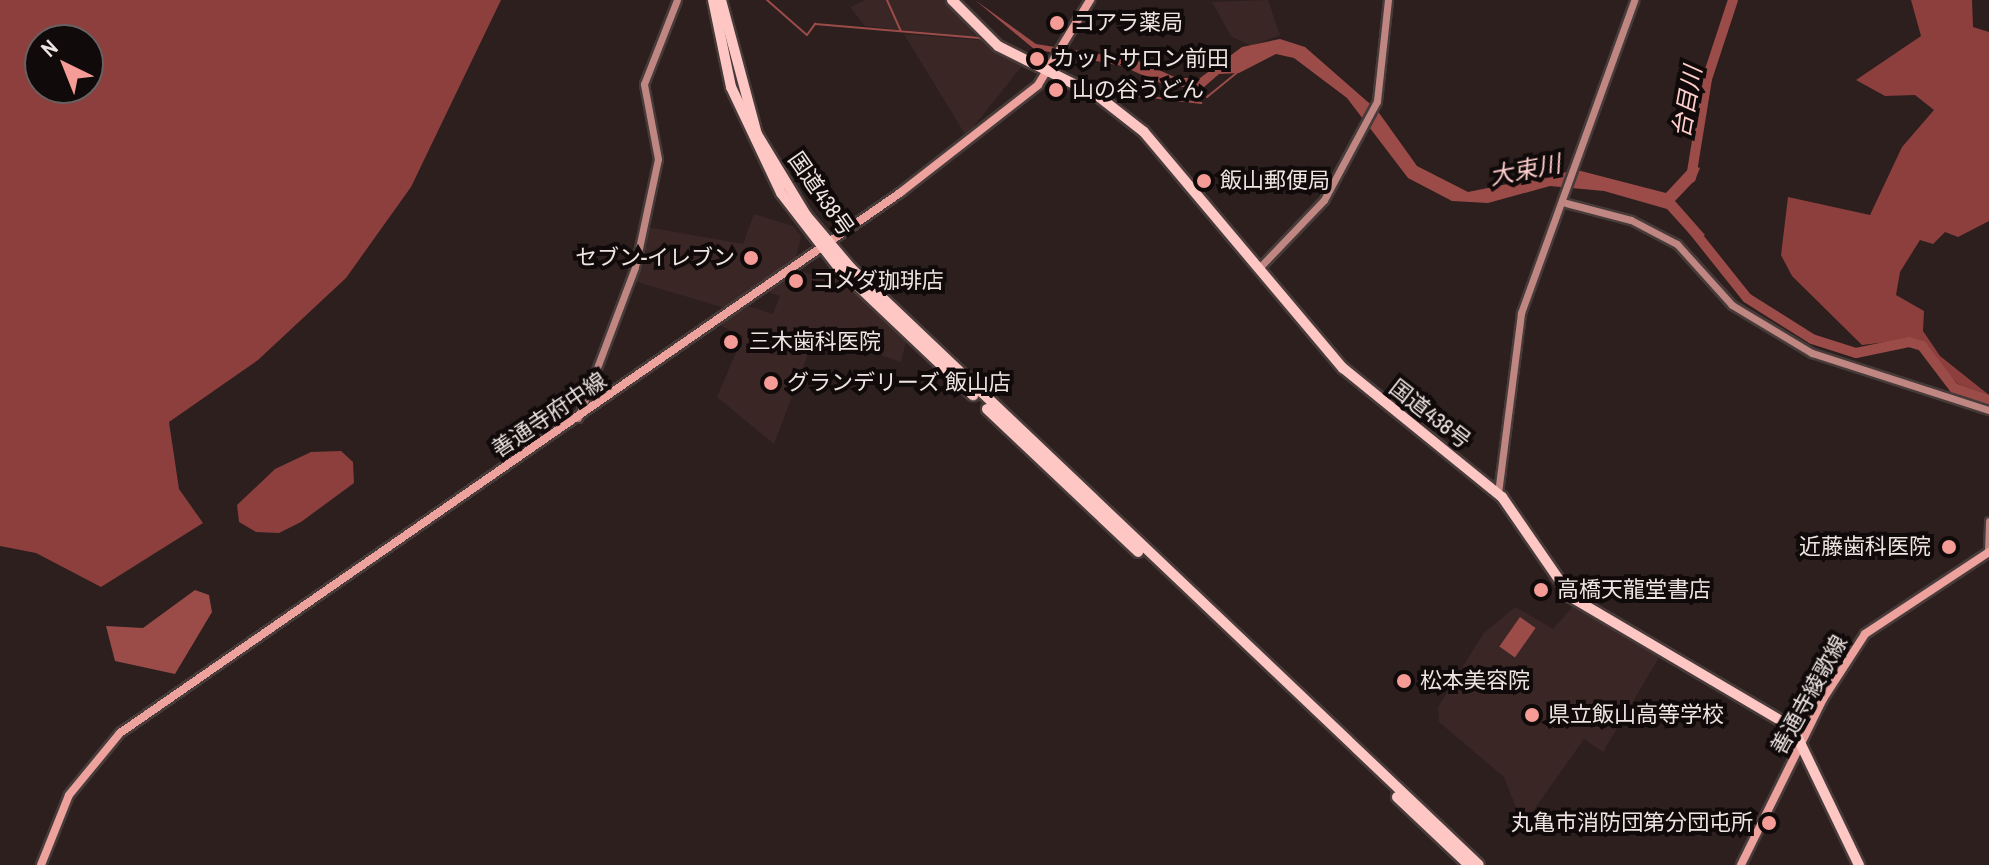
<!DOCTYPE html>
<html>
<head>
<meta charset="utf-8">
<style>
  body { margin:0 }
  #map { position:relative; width:1989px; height:865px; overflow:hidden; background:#2c1f1e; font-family:"Archivo Narrow","Noto Sans JP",sans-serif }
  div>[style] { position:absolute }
  .built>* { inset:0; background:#3a2725 }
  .forest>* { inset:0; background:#8c3f3d }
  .water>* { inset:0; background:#9b4c49; transform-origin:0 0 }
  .stream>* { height:2px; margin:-1px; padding:0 1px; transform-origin:1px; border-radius:1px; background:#9b4c49 }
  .river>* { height:10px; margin:-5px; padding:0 5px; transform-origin:5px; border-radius:5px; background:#9b4c49 }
  .roads { filter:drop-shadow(2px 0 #473b3a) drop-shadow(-2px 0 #473b3a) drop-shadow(0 2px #473b3a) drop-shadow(0 -2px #473b3a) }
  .secondary>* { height:7px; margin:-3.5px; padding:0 3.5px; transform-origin:3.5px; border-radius:3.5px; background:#c08682 }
  .primary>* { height:8px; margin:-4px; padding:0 4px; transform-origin:4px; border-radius:4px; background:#eda29d }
  .highway>* { height:10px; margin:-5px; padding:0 5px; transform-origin:5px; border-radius:5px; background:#fec7c3 }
  .dots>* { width:22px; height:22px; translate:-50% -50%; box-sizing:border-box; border:4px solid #100a0a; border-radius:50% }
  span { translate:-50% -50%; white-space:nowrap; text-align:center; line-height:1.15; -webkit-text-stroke:8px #100a0a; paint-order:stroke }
  .poi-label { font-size:22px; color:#ede4e3 }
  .left { translate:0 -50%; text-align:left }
  .right { translate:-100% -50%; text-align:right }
  .street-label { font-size:22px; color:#ede4e3 }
  .water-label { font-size:24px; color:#fececb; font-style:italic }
  .north { position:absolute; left:24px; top:24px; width:80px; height:80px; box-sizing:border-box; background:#100a0a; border:2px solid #686161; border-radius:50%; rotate:317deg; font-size:22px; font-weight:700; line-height:32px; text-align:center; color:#ede4e3 }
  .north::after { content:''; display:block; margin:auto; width:28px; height:36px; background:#f59c96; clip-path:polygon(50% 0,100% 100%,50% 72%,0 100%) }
</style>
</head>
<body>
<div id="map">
  <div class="built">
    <i style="clip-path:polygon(865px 0,945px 0,977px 38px,865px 26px,850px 7px)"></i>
    <i style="clip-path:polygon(1268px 0,1280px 35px,1251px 46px,1231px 36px,1212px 2px)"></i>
    <i style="clip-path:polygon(904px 34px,979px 40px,1022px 66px,966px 136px)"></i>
    <i style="clip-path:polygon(754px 214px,793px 226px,801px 236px,796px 257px,728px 309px,634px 281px,647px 227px,743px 244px)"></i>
    <i style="clip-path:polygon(799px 270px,830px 282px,834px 272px,906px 342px,901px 362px,816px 333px,774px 444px,717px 397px,743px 336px,719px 325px,748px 306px,773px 314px,780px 296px,768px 292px)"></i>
    <i style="clip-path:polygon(1575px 604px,1661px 654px,1603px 752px,1584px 739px,1523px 825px,1504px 777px,1439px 722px,1438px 707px,1483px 634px,1515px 607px,1553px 629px)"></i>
  </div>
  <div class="forest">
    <i style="clip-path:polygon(evenodd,0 0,501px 0,411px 187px,346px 278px,258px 360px,169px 422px,179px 489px,203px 523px,101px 587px,36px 553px,0 546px,0 0,40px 40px,88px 40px,88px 88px,40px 88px,40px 40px)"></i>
    <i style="clip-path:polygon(1911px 0,1972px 0,1973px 27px,1989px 32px,1989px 221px,1958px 237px,1945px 232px,1933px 244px,1920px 240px,1900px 272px,1896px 295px,1924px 311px,1923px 331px,1940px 356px,1989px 395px,1958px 384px,1912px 339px,1862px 345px,1792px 276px,1781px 255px,1788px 197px,1870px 215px,1902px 147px,1934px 110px,1915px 95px,1885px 96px,1856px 80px,1921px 36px)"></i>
    <i style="clip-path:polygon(341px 451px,353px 462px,354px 483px,301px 522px,279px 533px,256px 532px,239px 522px,237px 505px,275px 469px,311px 452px)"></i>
  </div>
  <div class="water">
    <i style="clip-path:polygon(975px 0,1036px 44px,1136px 60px,1177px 78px,1200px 78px,1242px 47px,1280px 39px,1305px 47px,1377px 110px,1417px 166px,1468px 192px,1577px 170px,1666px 193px,1692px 165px,1700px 168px,1695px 180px,1675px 201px,1705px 235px,1696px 241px,1667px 209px,1604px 191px,1550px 186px,1488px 203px,1452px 201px,1408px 178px,1347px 98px,1294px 58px,1276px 54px,1239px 73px,1219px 74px,1203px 88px,1167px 86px,1122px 66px,1034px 49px)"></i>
    <i style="clip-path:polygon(195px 590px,209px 595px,212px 612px,175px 674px,115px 661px,106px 626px,143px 628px)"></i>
    <i style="left:1520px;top:617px;width:19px;height:36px;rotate:35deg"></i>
  </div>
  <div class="stream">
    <i style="left:767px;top:0;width:53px;rotate:41.2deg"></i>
    <i style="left:807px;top:35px;width:14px;rotate:-54deg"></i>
    <i style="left:815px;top:24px;width:165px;rotate:4.9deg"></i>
    <i style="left:979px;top:38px;width:57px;rotate:31.5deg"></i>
    <i style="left:887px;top:0;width:34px;rotate:66deg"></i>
    <i style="left:1100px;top:91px;width:102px;rotate:6.8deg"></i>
    <i style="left:1207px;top:97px;width:38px;rotate:-39deg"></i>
  </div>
  <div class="river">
    <i style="left:1691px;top:178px;width:100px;rotate:-80.8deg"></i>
    <i style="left:1707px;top:79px;width:83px;rotate:-71.8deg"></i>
    <i style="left:1692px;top:229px;width:88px;rotate:51.4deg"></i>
    <i style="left:1747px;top:298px;width:77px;rotate:32.2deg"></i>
    <i style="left:1812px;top:339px;width:46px;rotate:17.7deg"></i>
    <i style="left:1856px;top:353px;width:54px;rotate:-11.7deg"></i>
    <i style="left:1909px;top:342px;width:14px;rotate:17deg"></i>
    <i style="left:1922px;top:346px;width:53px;rotate:52.7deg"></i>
    <i style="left:1954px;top:388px;width:37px;rotate:19deg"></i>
  </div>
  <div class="roads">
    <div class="secondary">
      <i style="left:1566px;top:203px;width:67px;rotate:14.7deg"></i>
      <i style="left:1631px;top:220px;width:52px;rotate:27.6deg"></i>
      <i style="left:1677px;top:244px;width:82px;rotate:48deg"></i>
      <i style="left:1732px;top:305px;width:93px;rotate:31deg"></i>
      <i style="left:1812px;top:353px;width:186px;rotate:17.9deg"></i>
      <i style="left:1259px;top:268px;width:94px;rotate:-46.3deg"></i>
      <i style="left:1324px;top:200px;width:112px;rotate:-61.8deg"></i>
      <i style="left:1377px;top:101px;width:102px;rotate:-83.8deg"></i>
      <i style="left:578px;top:418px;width:161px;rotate:-69.3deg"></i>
      <i style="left:635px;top:267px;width:110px;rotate:-78deg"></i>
      <i style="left:658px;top:159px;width:76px;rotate:-100.6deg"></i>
      <i style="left:644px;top:84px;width:90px;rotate:-68.6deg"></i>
      <i style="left:1498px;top:493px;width:181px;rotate:-82.7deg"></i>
      <i style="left:1521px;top:313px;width:333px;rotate:-70.1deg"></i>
      <i style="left:1988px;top:552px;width:31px;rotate:-88deg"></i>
    </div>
    <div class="primary">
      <i style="left:41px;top:865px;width:75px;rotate:-68.2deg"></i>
      <i style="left:69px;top:795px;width:80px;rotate:-50.6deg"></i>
      <i style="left:120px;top:733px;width:949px;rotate:-34.7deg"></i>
      <i style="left:900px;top:193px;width:175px;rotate:-38deg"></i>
      <i style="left:1038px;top:85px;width:100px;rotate:-58.5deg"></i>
      <i style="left:1741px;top:865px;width:185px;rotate:-63.7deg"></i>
      <i style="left:1823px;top:699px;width:77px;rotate:-57.1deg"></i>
      <i style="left:1865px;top:634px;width:149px;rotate:-33.5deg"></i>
    </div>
    <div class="highway">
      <i style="left:713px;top:0;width:89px;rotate:78.3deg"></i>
      <i style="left:731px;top:87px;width:117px;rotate:64.7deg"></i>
      <i style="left:781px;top:193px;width:95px;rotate:52.3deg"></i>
      <i style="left:839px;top:268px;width:185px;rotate:43.5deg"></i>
      <i style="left:721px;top:0;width:139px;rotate:75deg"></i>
      <i style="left:757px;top:134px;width:95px;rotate:58.8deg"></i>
      <i style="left:806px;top:215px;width:70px;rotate:49.7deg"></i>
      <i style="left:851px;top:268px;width:866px;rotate:43.55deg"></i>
      <i style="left:952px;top:0;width:65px;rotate:45deg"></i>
      <i style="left:998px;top:46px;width:112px;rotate:26.6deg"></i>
      <i style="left:1098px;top:96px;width:58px;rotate:38deg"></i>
      <i style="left:1144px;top:132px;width:309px;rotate:49.9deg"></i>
      <i style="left:1343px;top:368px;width:205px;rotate:39.1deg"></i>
      <i style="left:1502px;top:497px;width:121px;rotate:55.4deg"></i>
      <i style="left:1571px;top:597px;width:258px;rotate:30.5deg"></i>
      <i style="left:1793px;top:728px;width:152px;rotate:64.3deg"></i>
      <i style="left:987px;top:409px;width:208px;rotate:43.4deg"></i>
      <i style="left:1397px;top:797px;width:99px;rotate:43.4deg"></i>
    </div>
  </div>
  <div class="dots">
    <i style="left:1057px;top:23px;background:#f59c96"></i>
    <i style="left:1037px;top:59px;background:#f59c96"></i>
    <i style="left:1056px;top:90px;background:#f59c96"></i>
    <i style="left:1204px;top:181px;background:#f59c96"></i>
    <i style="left:751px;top:258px;background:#f59c96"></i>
    <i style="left:796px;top:281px;background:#f59c96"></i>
    <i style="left:731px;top:342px;background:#f59c96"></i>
    <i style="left:771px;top:383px;background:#f59c96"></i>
    <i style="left:1949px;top:547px;background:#f59c96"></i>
    <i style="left:1541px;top:590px;background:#f59c96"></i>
    <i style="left:1404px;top:681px;background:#f59c96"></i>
    <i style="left:1532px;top:715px;background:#f59c96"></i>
    <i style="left:1769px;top:823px;background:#f59c96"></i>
  </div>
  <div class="poi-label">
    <span class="left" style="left:1073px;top:23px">コアラ薬局</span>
    <span class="left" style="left:1053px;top:59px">カットサロン前田</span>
    <span class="left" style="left:1072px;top:90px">山の谷うどん</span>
    <span class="left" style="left:1220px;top:181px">飯山郵便局</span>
    <span class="right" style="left:735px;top:258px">セブン-イレブン</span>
    <span class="left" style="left:812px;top:281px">コメダ珈琲店</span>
    <span class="left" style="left:749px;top:342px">三木歯科医院</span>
    <span class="left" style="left:787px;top:383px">グランデリーズ 飯山店</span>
    <span class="right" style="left:1931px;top:547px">近藤歯科医院</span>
    <span class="left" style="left:1557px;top:590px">高橋天龍堂書店</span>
    <span class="left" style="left:1420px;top:681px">松本美容院</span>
    <span class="left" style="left:1548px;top:715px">県立飯山高等学校</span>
    <span class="right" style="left:1753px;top:823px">丸亀市消防団第分団屯所</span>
  </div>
  <div class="street-label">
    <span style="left:821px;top:194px;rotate:55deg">国道438号</span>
    <span style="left:1430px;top:414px;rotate:38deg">国道438号</span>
    <span style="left:549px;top:415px;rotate:-34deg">善通寺府中線</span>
    <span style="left:1809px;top:695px;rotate:-61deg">善通寺綾歌線</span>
  </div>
  <div class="water-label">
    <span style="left:1687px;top:102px;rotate:-80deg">台目川</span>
    <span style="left:1525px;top:170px;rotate:-11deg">大束川</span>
  </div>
  <div class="north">N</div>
</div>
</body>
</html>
